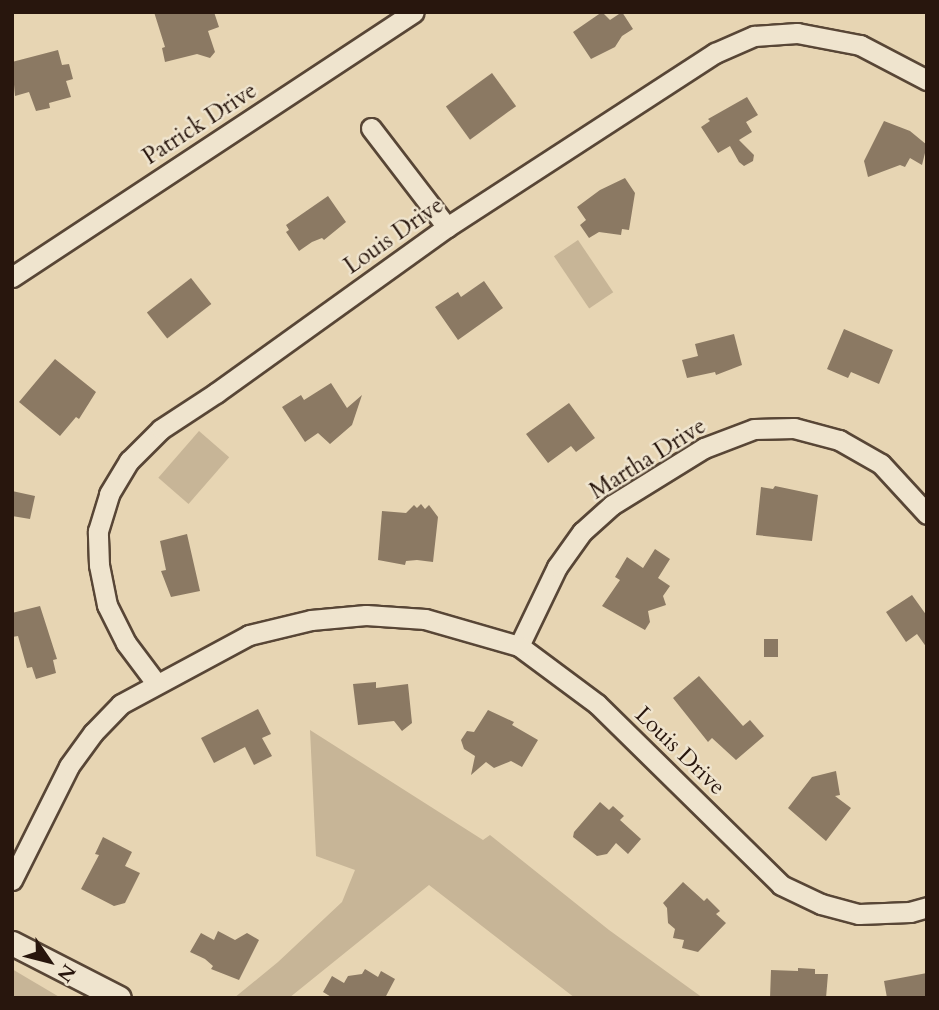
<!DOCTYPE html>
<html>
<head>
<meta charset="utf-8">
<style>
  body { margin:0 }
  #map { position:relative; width:939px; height:1010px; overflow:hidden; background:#e7d5b3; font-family:Cardo,serif }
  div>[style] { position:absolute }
  .green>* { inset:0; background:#c7b597; transform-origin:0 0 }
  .building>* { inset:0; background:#8b7963; transform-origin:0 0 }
  .roads { filter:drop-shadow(2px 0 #584636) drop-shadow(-2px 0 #584636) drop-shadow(0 2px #584636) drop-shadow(0 -2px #584636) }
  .minor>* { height:19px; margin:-9.5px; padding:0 9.5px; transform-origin:9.5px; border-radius:9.5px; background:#efe4ce }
  .tertiary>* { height:23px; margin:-11.5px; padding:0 11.5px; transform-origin:11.5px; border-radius:11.5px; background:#efe4ce }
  span { translate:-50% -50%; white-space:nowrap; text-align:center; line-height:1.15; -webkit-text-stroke:5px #efe4ce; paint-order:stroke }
  .street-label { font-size:23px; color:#28160d }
  .frame { position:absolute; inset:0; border:14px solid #28160d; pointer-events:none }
  .north { position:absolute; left:14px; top:926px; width:70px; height:70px; -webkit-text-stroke:5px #efe4ce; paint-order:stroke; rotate:125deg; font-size:19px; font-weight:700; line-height:28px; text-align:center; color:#28160d }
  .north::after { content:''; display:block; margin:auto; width:24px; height:32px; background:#28160d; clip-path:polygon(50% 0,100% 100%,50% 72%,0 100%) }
</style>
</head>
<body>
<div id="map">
  <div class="green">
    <i style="left:578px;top:240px;width:63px;height:29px;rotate:56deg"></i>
    <i style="left:199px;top:431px;width:40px;height:62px;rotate:41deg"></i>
    <i style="clip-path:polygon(310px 730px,483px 840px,490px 835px,609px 930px,703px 998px,575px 998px,429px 885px,289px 998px,234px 998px,278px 962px,342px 902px,355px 870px,316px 856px)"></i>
    <i style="clip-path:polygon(12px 969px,61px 998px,12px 998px)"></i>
  </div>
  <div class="building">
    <i style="clip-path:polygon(154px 12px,214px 12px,219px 27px,208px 31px,215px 52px,210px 58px,197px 54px,165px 62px,162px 48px,165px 47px)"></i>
    <i style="clip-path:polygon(602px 12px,610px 20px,622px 12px,633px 29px,622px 36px,615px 47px,591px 59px,573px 32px)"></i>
    <i style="clip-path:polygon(58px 50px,62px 65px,69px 64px,73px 79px,66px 81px,71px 97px,49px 103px,50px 108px,36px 111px,29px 92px,15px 96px,12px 62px)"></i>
    <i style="left:492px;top:73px;width:41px;height:57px;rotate:54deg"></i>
    <i style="clip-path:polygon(747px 97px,758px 115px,746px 122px,752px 132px,739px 140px,754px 155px,753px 161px,744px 166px,739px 162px,730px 146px,718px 153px,701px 127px,710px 121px,708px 119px)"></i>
    <i style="clip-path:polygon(884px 121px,910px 131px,927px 145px,922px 165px,910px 158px,905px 167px,900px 165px,868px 177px,864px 161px)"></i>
    <i style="clip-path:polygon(625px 178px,635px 193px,629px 230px,622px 229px,621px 235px,599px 232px,589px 238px,580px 225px,586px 220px,577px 207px,600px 190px)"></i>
    <i style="clip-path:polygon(328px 196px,346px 222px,324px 240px,322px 238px,312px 242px,299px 251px,286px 232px,289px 230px,286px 225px)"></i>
    <i style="left:191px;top:278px;width:33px;height:56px;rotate:52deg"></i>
    <i style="clip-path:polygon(484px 281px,503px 308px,458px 340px,435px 307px,458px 292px,461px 297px)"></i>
    <i style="clip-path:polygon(844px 329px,893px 350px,879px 384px,851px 372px,848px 378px,827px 369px)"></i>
    <i style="clip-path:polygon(734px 334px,742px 365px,716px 375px,715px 372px,687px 378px,682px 360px,698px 356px,695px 344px)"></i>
    <i style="clip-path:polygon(55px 359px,96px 392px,79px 419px,76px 417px,60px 436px,19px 402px)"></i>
    <i style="clip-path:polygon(331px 383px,347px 408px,362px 395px,352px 425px,330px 444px,318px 433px,305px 442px,282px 407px,301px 395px,304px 400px)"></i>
    <i style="clip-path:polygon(569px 403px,595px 438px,576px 452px,571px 446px,548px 463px,526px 434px)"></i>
    <i style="clip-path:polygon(775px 486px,818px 495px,812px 541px,756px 535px,761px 487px,773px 489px)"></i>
    <i style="clip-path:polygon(12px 491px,35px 496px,30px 519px,12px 516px)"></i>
    <i style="clip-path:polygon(421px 504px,425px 509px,429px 505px,438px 517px,433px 562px,417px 560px,406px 561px,405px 565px,378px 560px,382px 511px,406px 513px,414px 505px,417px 508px)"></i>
    <i style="clip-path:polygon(187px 534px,200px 591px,171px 597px,161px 571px,166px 570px,160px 541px)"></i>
    <i style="clip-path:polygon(655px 549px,670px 559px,658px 578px,670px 586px,663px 596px,666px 605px,648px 611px,650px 622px,645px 630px,602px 606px,620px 580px,615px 577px,627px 557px,643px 568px)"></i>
    <i style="clip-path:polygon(912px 595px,927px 616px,927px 648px,917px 634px,906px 642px,886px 612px)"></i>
    <i style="clip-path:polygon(40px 606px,57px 659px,53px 660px,56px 673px,36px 679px,32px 667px,27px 668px,18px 636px,12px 637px,12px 613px)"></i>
    <i style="left:764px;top:639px;width:14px;height:18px"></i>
    <i style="clip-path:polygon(699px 676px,743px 726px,750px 720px,764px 736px,736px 760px,712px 738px,708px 742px,673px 698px)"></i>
    <i style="clip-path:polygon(376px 682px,376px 688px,408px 684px,412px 723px,402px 731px,394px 721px,358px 725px,353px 684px)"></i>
    <i style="clip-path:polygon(258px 709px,271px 734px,262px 738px,272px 756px,254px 765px,245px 747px,214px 763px,201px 738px)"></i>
    <i style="clip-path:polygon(488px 710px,514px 722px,512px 725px,538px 740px,522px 767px,511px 761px,494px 768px,486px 762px,471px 775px,475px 756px,464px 749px,461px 740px,467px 731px,474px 732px)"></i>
    <i style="clip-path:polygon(836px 771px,840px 795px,835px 796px,851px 808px,826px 841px,788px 808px,812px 777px)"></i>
    <i style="clip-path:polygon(600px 802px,609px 810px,613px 806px,624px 816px,620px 820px,641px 839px,628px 854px,616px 843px,607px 854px,597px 856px,573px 837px,574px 832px)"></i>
    <i style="clip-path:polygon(103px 837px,132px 852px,125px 866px,140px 873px,125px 903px,114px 906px,81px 889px,99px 855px,95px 854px)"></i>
    <i style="clip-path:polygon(683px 882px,704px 901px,707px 898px,720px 911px,716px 914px,726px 923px,698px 952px,682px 948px,684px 940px,673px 938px,675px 929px,668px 923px,667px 908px,663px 903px)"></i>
    <i style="clip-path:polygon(218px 931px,235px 940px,247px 933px,259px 940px,239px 980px,211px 969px,213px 966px,205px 959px,190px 952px,201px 933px,214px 940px)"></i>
    <i style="clip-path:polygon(798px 968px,815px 969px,815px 974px,828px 974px,826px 998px,770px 998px,771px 970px,798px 971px)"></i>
    <i style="clip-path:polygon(365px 969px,378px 977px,381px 971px,395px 979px,385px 998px,333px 998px,323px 992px,332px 976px,344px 983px,348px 976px,362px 974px)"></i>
    <i style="clip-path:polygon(927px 973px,927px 998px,887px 998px,884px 981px)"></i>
  </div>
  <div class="roads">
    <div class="minor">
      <i style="left:371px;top:128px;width:125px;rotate:52.5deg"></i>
      <i style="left:12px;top:277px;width:481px;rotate:-33.4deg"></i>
      <i style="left:519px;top:646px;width:88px;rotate:-64.3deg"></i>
      <i style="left:557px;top:567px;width:43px;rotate:-54.5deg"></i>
      <i style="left:582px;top:532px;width:40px;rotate:-42deg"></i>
      <i style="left:612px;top:505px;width:108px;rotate:-31.8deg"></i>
      <i style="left:704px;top:448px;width:53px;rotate:-20.8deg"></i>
      <i style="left:754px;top:429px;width:40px;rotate:-1.4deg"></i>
      <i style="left:794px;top:428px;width:47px;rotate:14.9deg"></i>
      <i style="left:839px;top:440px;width:48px;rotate:29.7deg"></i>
      <i style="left:881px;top:464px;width:68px;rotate:47.4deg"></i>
      <i style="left:156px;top:683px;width:50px;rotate:-126.9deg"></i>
      <i style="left:126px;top:643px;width:42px;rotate:-116.6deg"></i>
      <i style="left:107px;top:605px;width:41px;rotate:-101.3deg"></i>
      <i style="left:99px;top:565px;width:34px;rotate:-92deg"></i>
      <i style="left:98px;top:531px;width:39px;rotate:-73deg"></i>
      <i style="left:109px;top:494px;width:39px;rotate:-59deg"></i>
      <i style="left:129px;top:461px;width:45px;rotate:-45deg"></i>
      <i style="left:161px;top:429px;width:66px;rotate:-33.2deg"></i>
      <i style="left:216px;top:393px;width:284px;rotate:-35.7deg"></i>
      <i style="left:447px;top:227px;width:320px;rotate:-33deg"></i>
      <i style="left:715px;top:53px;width:43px;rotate:-23.6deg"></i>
      <i style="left:754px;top:36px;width:43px;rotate:-4deg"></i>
      <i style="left:797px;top:33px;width:64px;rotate:10.8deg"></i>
      <i style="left:860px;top:45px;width:76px;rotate:27.6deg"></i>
      <i style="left:12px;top:880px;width:127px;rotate:-63.4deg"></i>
      <i style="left:69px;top:766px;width:41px;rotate:-54deg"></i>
      <i style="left:93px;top:733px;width:40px;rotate:-46deg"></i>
      <i style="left:121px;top:704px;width:145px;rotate:-28.3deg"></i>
      <i style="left:249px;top:635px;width:64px;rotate:-13.6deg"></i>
      <i style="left:311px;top:620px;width:55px;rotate:-5.2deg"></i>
      <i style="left:366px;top:615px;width:59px;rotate:3.9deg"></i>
      <i style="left:425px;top:619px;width:98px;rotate:16deg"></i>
      <i style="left:519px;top:646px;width:97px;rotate:36.6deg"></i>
      <i style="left:597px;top:704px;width:258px;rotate:44.5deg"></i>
      <i style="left:781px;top:885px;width:44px;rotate:25.4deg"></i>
      <i style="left:821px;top:904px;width:39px;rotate:15deg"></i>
      <i style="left:859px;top:914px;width:51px;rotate:-2.2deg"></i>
      <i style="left:910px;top:912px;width:18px;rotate:-16deg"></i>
    </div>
    <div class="tertiary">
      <i style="left:12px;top:943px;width:120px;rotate:27.2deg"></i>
    </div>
  </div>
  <div class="street-label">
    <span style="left:200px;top:124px;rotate:-33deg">Patrick Drive</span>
    <span style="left:394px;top:236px;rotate:-35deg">Louis Drive</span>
    <span style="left:648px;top:459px;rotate:-32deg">Martha Drive</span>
    <span style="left:680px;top:751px;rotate:44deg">Louis Drive</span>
  </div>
  <div class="frame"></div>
  <div class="north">N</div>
</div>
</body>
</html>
